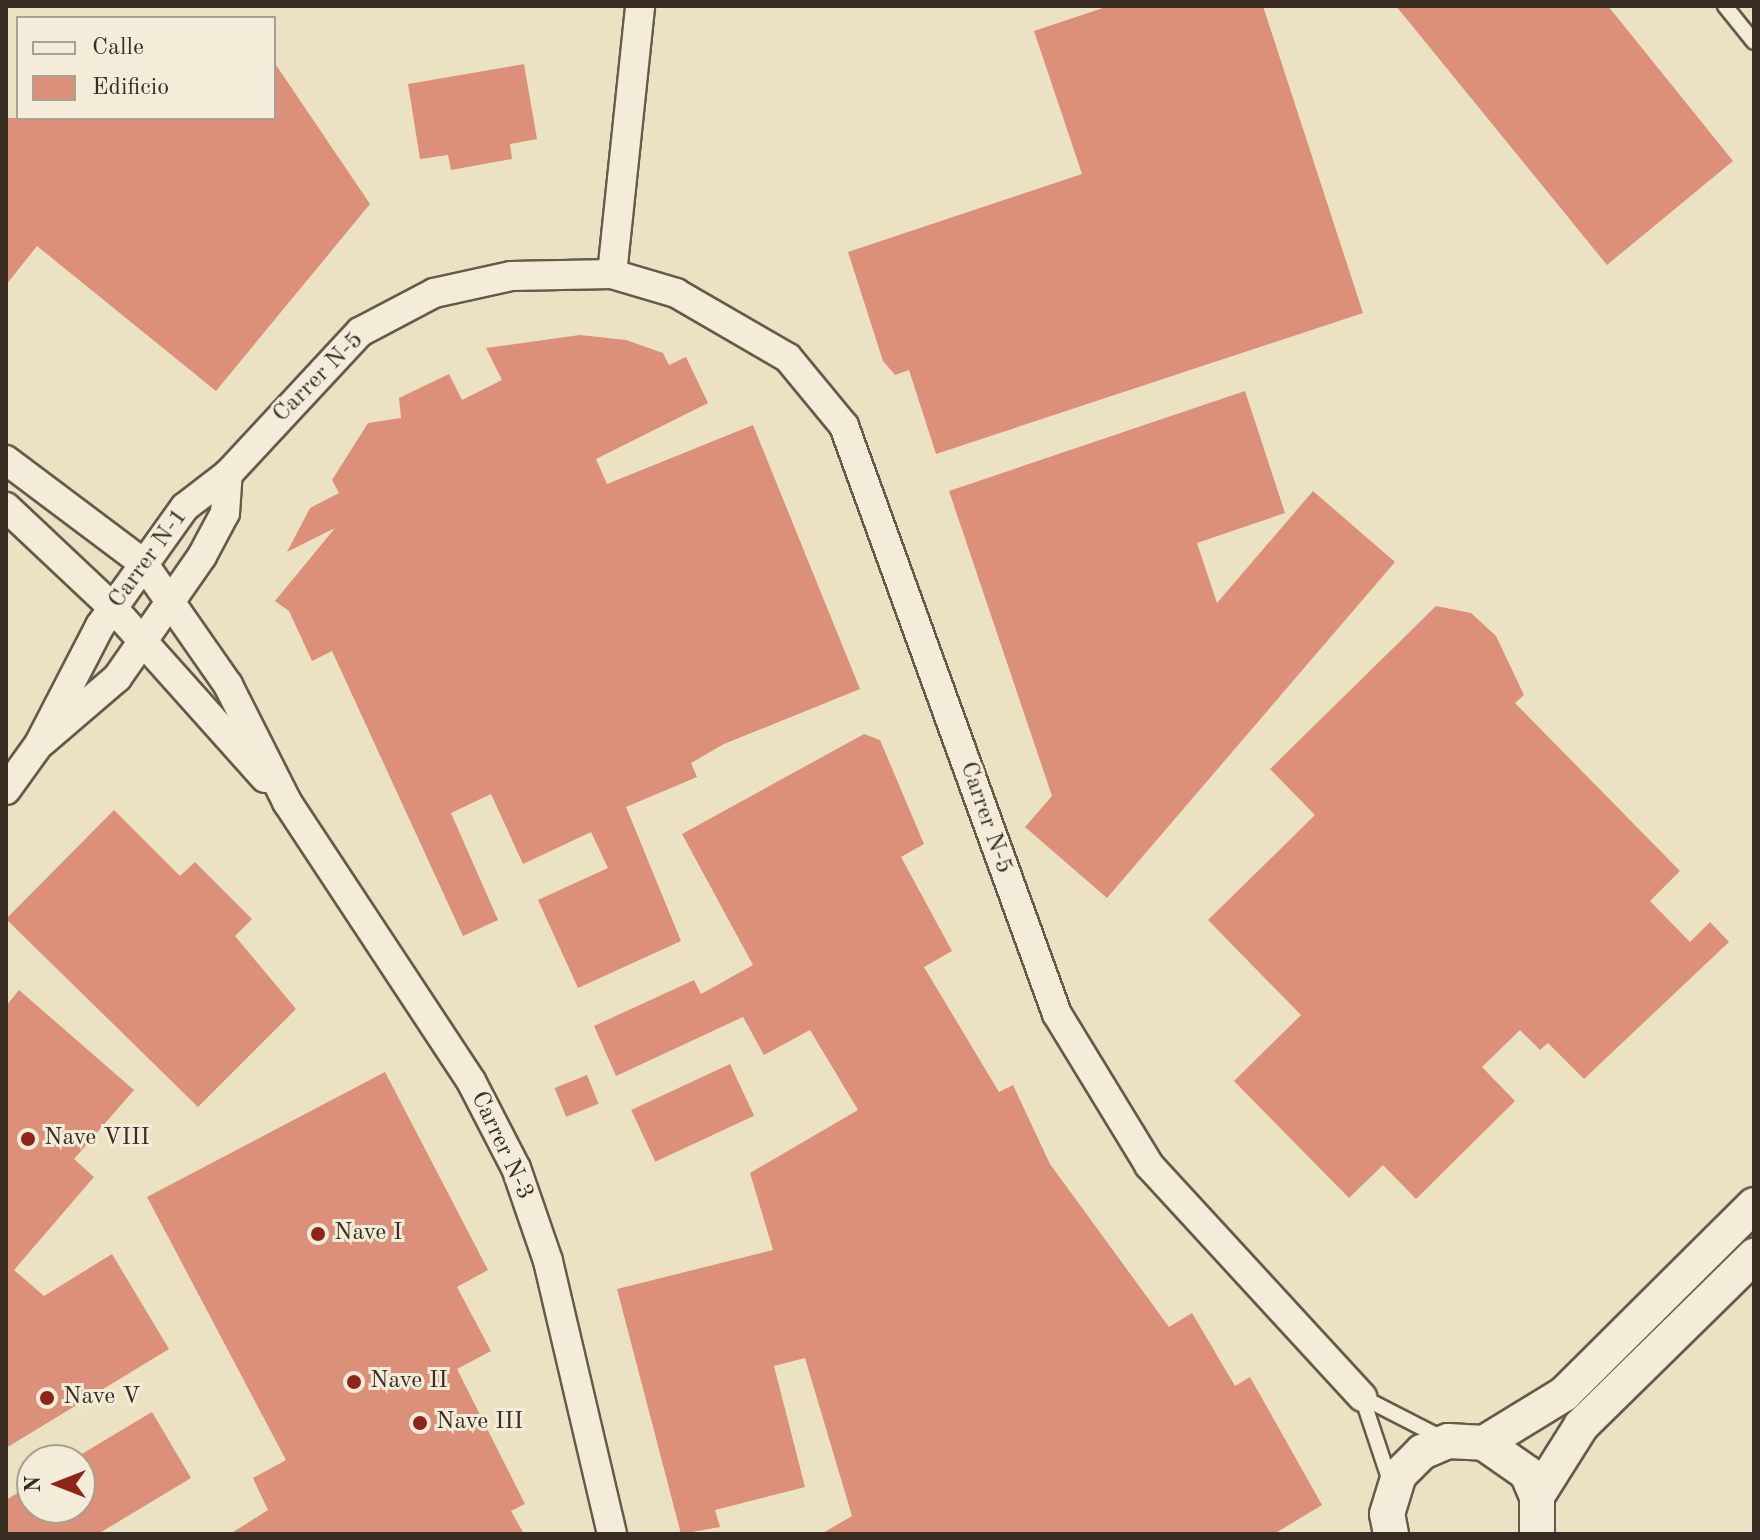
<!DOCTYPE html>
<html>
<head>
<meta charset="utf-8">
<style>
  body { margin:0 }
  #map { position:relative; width:1760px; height:1540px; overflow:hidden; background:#ebe2c3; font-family:"Old Standard TT",serif }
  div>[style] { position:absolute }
  .building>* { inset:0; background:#dc907a; transform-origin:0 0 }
  .roads { filter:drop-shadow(2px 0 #665a4b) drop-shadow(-2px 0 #665a4b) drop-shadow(0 2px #665a4b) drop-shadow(0 -2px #665a4b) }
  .service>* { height:14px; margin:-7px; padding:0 7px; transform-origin:7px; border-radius:7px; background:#f2ecd8 }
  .minor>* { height:28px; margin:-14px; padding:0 14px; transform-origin:14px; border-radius:14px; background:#f2ecd8 }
  .tertiary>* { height:34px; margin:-17px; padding:0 17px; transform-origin:17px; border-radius:17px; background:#f2ecd8 }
  .dots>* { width:22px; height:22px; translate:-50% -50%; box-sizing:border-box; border:4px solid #f2ecd8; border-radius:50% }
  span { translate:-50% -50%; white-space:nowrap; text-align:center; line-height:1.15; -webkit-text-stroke:6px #f2ecd8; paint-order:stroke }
  .street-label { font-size:24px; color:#392d23 }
  .poi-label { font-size:24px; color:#392d23 }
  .left { translate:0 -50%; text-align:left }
  .frame { position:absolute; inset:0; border:8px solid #392d23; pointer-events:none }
  .legend { position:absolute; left:16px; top:16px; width:260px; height:104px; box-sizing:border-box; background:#f2ecd8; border:2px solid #a8a090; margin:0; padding:10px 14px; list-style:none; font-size:24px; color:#392d23 }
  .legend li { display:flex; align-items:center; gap:16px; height:40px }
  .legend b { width:40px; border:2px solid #a8a090 }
  .north { position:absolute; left:16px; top:1444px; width:80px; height:80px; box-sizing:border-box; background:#f2ecd8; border:2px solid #a8a090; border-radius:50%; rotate:270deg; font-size:22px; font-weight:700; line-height:32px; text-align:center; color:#392d23 }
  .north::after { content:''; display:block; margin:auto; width:28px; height:36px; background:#8f2418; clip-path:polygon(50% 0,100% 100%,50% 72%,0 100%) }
</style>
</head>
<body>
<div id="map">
  <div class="building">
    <i style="clip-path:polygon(1109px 6px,1263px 6px,1363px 313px,936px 454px,909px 370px,895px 375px,883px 361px,848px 252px,1082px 174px,1034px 31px)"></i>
    <i style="clip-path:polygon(1396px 6px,1608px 6px,1733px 161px,1607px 265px)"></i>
    <i style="clip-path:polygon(274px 62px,370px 204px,216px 391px,37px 246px,6px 285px,6px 118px,274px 118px)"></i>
    <i style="clip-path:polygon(524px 64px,537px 139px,510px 144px,512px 159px,451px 170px,448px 155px,420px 159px,408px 84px)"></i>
    <i style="clip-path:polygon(580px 335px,626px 340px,663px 353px,669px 365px,686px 357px,708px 403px,596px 459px,607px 484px,753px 425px,860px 689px,724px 744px,691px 763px,697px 777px,626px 807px,681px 941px,578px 988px,538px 900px,608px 868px,591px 832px,523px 864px,491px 794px,451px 813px,498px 920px,463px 936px,332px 651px,312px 661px,289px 611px,275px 601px,335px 528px,287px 552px,310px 508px,339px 493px,332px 480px,368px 423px,401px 418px,399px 398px,449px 374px,462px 400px,502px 380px,486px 348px)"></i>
    <i style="clip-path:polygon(1245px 391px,1285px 513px,1197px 543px,1217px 603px,1313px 491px,1395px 562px,1107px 898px,1025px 827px,1052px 796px,949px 491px)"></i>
    <i style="clip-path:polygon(1436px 606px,1471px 613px,1496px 636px,1524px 695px,1515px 703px,1680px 871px,1650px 901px,1690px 942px,1710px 922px,1729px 942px,1584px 1079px,1548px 1043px,1540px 1050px,1520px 1030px,1482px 1067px,1515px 1101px,1416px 1199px,1383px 1165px,1349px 1198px,1234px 1081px,1301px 1015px,1208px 920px,1315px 815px,1270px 769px)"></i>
    <i style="clip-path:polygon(864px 734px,880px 740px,924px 844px,901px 857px,952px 951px,924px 967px,999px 1092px,1013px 1085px,1050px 1164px,1169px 1327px,1192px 1313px,1235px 1386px,1250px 1377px,1322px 1505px,1274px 1534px,821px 1534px,852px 1516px,805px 1358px,774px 1366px,805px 1487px,715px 1510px,720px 1527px,681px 1534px,617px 1289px,773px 1250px,750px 1173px,858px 1110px,810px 1030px,764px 1055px,743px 1017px,616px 1076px,594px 1026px,694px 980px,701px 994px,753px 965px,682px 834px)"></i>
    <i style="clip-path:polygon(114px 810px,180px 876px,195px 862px,252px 919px,235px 936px,296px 1009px,198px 1107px,6px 919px)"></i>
    <i style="clip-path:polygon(19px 990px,134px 1090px,74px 1159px,94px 1177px,14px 1270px,44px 1296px,112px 1254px,169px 1349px,6px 1448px,6px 1006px)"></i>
    <i style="left:730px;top:1064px;width:57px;height:109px;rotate:65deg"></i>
    <i style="clip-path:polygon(385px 1072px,488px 1270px,457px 1287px,491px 1351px,457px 1369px,525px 1504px,511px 1511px,524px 1534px,230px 1534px,268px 1510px,253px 1478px,286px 1460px,147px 1197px)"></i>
    <i style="left:587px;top:1075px;width:31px;height:35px;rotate:68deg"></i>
    <i style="clip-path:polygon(152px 1412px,191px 1478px,98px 1534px,6px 1534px,6px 1500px,32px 1484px,32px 1508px,80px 1508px,80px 1455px)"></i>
  </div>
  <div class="roads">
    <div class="service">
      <i style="left:1725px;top:6px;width:46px;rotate:51.1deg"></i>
      <i style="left:1362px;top:1397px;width:92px;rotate:27.1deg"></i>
      <i style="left:1362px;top:1397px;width:92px;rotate:71.6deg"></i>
    </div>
    <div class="minor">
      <i style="left:612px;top:274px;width:269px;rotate:-84deg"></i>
      <i style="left:6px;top:460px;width:171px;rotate:36.9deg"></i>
      <i style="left:143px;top:563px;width:149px;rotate:55.1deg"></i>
      <i style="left:228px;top:685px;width:131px;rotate:63.2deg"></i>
      <i style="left:287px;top:802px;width:334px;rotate:56.6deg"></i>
      <i style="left:471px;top:1081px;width:98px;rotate:62.7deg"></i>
      <i style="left:516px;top:1168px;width:98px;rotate:71deg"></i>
      <i style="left:548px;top:1261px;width:280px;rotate:76.8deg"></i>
      <i style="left:6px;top:507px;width:147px;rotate:43.3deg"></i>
      <i style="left:113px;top:608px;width:228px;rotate:48.2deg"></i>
      <i style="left:42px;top:742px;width:99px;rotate:-40.5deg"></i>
      <i style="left:117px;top:678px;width:149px;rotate:-55.1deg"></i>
      <i style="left:202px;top:556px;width:49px;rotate:-61.9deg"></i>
      <i style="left:225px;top:513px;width:39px;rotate:-86deg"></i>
      <i style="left:6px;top:790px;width:57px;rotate:-54.3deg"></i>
      <i style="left:39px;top:744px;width:133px;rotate:-62.7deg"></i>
      <i style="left:100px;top:626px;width:146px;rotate:-54.5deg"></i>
      <i style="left:185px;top:507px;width:54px;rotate:-37.5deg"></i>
      <i style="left:228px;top:474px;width:194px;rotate:-47.1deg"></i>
      <i style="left:360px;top:332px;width:84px;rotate:-27.8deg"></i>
      <i style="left:434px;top:293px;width:79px;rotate:-12.4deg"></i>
      <i style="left:511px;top:276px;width:101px;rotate:-1.1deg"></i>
      <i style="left:612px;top:274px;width:67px;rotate:16.5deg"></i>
      <i style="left:676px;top:293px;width:129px;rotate:30.1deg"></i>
      <i style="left:788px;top:358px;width:88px;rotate:50.5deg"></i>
      <i style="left:844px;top:426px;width:625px;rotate:70.09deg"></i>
      <i style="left:1057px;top:1014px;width:177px;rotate:58.6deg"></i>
      <i style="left:1149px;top:1165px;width:315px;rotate:47.4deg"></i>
    </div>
    <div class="tertiary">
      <i style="left:1484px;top:1443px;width:94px;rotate:-31.5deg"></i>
      <i style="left:1564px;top:1394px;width:268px;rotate:-44.8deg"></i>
      <i style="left:1537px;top:1496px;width:83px;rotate:-57.8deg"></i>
      <i style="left:1581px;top:1426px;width:243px;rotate:-44.5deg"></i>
      <i style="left:1391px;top:1534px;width:20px;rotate:-101deg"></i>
      <i style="left:1387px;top:1514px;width:41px;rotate:-72.9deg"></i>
      <i style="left:1399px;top:1475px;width:33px;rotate:-45deg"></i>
      <i style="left:1422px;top:1452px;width:28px;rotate:-23deg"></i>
      <i style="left:1448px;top:1441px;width:36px;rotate:3deg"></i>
      <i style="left:1484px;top:1443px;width:52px;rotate:34.9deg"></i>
      <i style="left:1527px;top:1473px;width:25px;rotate:67deg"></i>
      <i style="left:1537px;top:1496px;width:38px;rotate:90deg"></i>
    </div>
  </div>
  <div class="dots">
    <i style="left:28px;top:1139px;background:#8f2418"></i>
    <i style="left:318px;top:1234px;background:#8f2418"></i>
    <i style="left:354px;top:1382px;background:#8f2418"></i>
    <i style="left:47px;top:1398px;background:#8f2418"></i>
    <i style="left:420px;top:1423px;background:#8f2418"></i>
  </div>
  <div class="street-label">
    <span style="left:319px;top:378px;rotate:-45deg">Carrer N-5</span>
    <span style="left:149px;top:559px;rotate:-54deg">Carrer N-1</span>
    <span style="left:985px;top:818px;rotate:71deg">Carrer N-5</span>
    <span style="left:501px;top:1146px;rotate:65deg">Carrer N-3</span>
  </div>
  <div class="poi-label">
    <span class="left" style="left:44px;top:1139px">Nave VIII</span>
    <span class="left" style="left:334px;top:1234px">Nave I</span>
    <span class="left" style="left:370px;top:1382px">Nave II</span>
    <span class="left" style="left:63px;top:1398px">Nave V</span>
    <span class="left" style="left:436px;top:1423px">Nave III</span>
  </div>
  <div class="frame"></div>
  <ul class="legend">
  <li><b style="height:10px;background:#f2ecd8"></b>Calle</li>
  <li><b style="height:22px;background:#dc907a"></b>Edificio</li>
  </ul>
  <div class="north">N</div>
</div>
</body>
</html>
